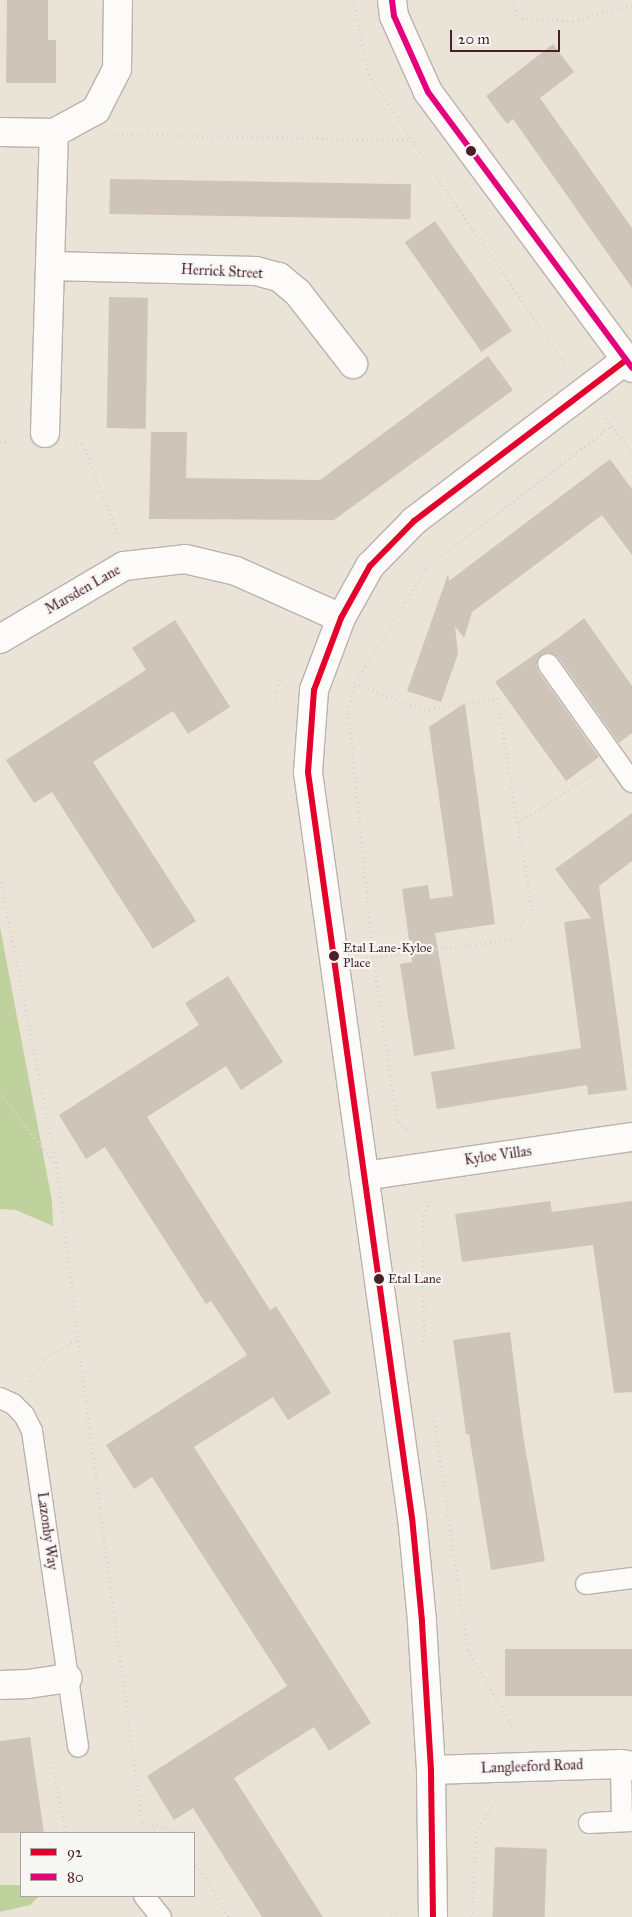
<!DOCTYPE html>
<html>
<head>
<meta charset="utf-8">
<style>
  body { margin:0 }
  #map { position:relative; width:632px; height:1917px; overflow:hidden; background:#eae4d8; font-family:"IM FELL Great Primer",serif }
  div>[style] { position:absolute }
  .green>* { inset:0; background:#bfd29e }
  .building>* { inset:0; background:#cec4b8; transform-origin:0 0 }
  .path>* { height:3px; margin-top:-1.5px; transform-origin:0; background:repeating-linear-gradient(90deg,#d7d3d0 0 1px,transparent 0 5px) }
  .roads { filter:drop-shadow(1px 0 #bbb2ac) drop-shadow(-1px 0 #bbb2ac) drop-shadow(0 1px #bbb2ac) drop-shadow(0 -1px #bbb2ac) }
  .service>* { height:20px; margin:-10px; padding:0 10px; transform-origin:10px; border-radius:10px; background:#fcfbf9 }
  .minor>* { height:28px; margin:-14px; padding:0 14px; transform-origin:14px; border-radius:14px; background:#fcfbf9 }
  .tertiary>* { height:28px; margin:-14px; padding:0 14px; transform-origin:14px; border-radius:14px; background:#fcfbf9 }
  .bus-1>* { height:6px; margin:-3px; padding:0 3px; transform-origin:3px; border-radius:3px; background:#e4002b }
  .bus-2>* { height:6px; margin:-3px; padding:0 3px; transform-origin:3px; border-radius:3px; background:#e5007d }
  .dots>* { width:14px; height:14px; translate:-50% -50%; box-sizing:border-box; border:2px solid #f6f6f2; border-radius:50% }
  span { translate:-50% -50%; white-space:nowrap; text-align:center; line-height:1.15; -webkit-text-stroke:4.5px #f6f6f2; paint-order:stroke }
  .bus-label { font-size:13px; color:#4a1f2b }
  .left { translate:0 -50%; text-align:left }
  .street-label { font-size:14px; color:#4a1f2b }
  .legend { position:absolute; left:20px; top:1832px; width:175px; height:65px; box-sizing:border-box; background:#f6f6f2; border:1px solid #b1a0a2; margin:0; padding:6px 9px; list-style:none; font-size:15px; color:#4a1f2b }
  .legend li { display:flex; align-items:center; gap:10px; height:25px }
  .legend b { width:25px; border:1px solid #b1a0a2 }
  .scale { position:absolute; left:450px; top:30px; width:110px; height:22px; box-sizing:border-box; border:2px solid #4a1f2b; border-top:0; padding-left:6px; font-size:15px; line-height:18px; white-space:nowrap; color:#4a1f2b; -webkit-text-stroke:4px #f6f6f2; paint-order:stroke }
</style>
</head>
<body>
<div id="map">
  <div class="green">
    <i style="clip-path:polygon(0 927px,52px 1201px,53px 1226px,16px 1210px,0 1209px)"></i>
    <i style="clip-path:polygon(0 1885px,21px 1885px,21px 1896px,39px 1896px,30px 1905px,0 1912px)"></i>
  </div>
  <div class="building">
    <i style="clip-path:polygon(7px 0,48px 0,48px 40px,56px 40px,56px 83px,6px 83px)"></i>
    <i style="clip-path:polygon(553px 44px,574px 72px,540px 98px,632px 228px,632px 288px,513px 119px,507px 124px,486px 96px)"></i>
    <i style="left:110px;top:179px;width:301px;height:35px;rotate:1deg"></i>
    <i style="left:435px;top:221px;width:134px;height:37px;rotate:55deg"></i>
    <i style="left:109px;top:297px;width:39px;height:131px;rotate:1deg"></i>
    <i style="clip-path:polygon(488px 356px,513px 390px,334px 520px,149px 519px,151px 432px,187px 432px,186px 478px,320px 480px)"></i>
    <i style="clip-path:polygon(610px 459px,632px 489px,632px 555px,602px 515px,472px 612px,464px 638px,455px 626px,458px 654px,441px 702px,407px 691px,448px 574px,449px 581px)"></i>
    <i style="clip-path:polygon(584px 618px,632px 686px,632px 733px,619px 743px,558px 657px,547px 652px,541px 655px,536px 665px,538px 671px,599px 757px,566px 781px,495px 682px,561px 636px)"></i>
    <i style="clip-path:polygon(175px 620px,230px 707px,188px 734px,173px 711px,93px 762px,196px 921px,153px 949px,52px 792px,34px 803px,6px 760px,146px 670px,132px 648px)"></i>
    <i style="clip-path:polygon(465px 703px,495px 924px,435px 933px,455px 1049px,414px 1056px,400px 964px,412px 962px,402px 889px,428px 885px,430px 899px,453px 896px,429px 727px)"></i>
    <i style="clip-path:polygon(632px 813px,632px 861px,599px 886px,627px 1090px,588px 1095px,587px 1085px,437px 1109px,431px 1072px,581px 1048px,564px 922px,591px 918px,555px 869px)"></i>
    <i style="clip-path:polygon(228px 976px,283px 1062px,241px 1090px,226px 1066px,147px 1117px,270px 1310px,276px 1306px,331px 1393px,288px 1420px,273px 1397px,194px 1447px,371px 1723px,329px 1751px,314px 1727px,234px 1778px,323px 1917px,262px 1917px,193px 1808px,174px 1820px,147px 1776px,287px 1686px,152px 1477px,134px 1489px,106px 1445px,247px 1355px,211px 1301px,206px 1304px,105px 1147px,86px 1159px,59px 1115px,199px 1025px,185px 1003px)"></i>
    <i style="clip-path:polygon(550px 1201px,552px 1212px,632px 1201px,632px 1392px,614px 1393px,593px 1245px,462px 1262px,455px 1214px)"></i>
    <i style="clip-path:polygon(510px 1332px,523px 1435px,545px 1561px,491px 1570px,469px 1434px,466px 1434px,453px 1340px)"></i>
    <i style="left:632px;top:1649px;width:47px;height:127px;rotate:90deg"></i>
    <i style="clip-path:polygon(30px 1737px,44px 1833px,0 1833px,0 1741px)"></i>
    <i style="left:495px;top:1847px;width:52px;height:70px;rotate:2deg"></i>
  </div>
  <div class="path">
    <i style="left:353px;top:0;width:76px;rotate:77.8deg"></i>
    <i style="left:369px;top:74px;width:83px;rotate:57.3deg"></i>
    <i style="left:414px;top:144px;width:267px;rotate:55.4deg"></i>
    <i style="left:513px;top:0;width:18px;rotate:77deg"></i>
    <i style="left:517px;top:18px;width:56px;rotate:3.1deg"></i>
    <i style="left:573px;top:21px;width:61px;rotate:-15.2deg"></i>
    <i style="left:117px;top:134px;width:294px;rotate:1.2deg"></i>
    <i style="left:605px;top:418px;width:44px;rotate:52.4deg"></i>
    <i style="left:0;top:442px;width:14px"></i>
    <i style="left:76px;top:444px;width:7px"></i>
    <i style="left:83px;top:444px;width:97px;rotate:68.7deg"></i>
    <i style="left:354px;top:683px;width:75px;rotate:21.1deg"></i>
    <i style="left:424px;top:710px;width:74px;rotate:-9.3deg"></i>
    <i style="left:497px;top:698px;width:214px;rotate:80.6deg"></i>
    <i style="left:532px;top:909px;width:37px;rotate:124deg"></i>
    <i style="left:511px;top:940px;width:146px;rotate:172.9deg"></i>
    <i style="left:278px;top:707px;width:17px;rotate:-97deg"></i>
    <i style="left:276px;top:690px;width:14px;rotate:-69deg"></i>
    <i style="left:518px;top:823px;width:89px;rotate:-33.5deg"></i>
    <i style="left:0;top:877px;width:296px;rotate:78.9deg"></i>
    <i style="left:57px;top:1167px;width:238px;rotate:83deg"></i>
    <i style="left:86px;top:1403px;width:423px;rotate:82.4deg"></i>
    <i style="left:142px;top:1822px;width:34px;rotate:14deg"></i>
    <i style="left:175px;top:1830px;width:4px;rotate:56deg"></i>
    <i style="left:0;top:1094px;width:89px;rotate:51.8deg"></i>
    <i style="left:414px;top:1136px;width:23px;rotate:-137deg"></i>
    <i style="left:397px;top:1120px;width:165px;rotate:-98.4deg"></i>
    <i style="left:373px;top:957px;width:247px;rotate:-95.8deg"></i>
    <i style="left:348px;top:711px;width:28px;rotate:-75deg"></i>
    <i style="left:355px;top:684px;width:136px;rotate:-58.5deg"></i>
    <i style="left:426px;top:568px;width:233px;rotate:-37.5deg"></i>
    <i style="left:424px;top:1346px;width:131px;rotate:-90.4deg"></i>
    <i style="left:423px;top:1215px;width:16px;rotate:-63deg"></i>
    <i style="left:29px;top:1381px;width:28px;rotate:-55deg"></i>
    <i style="left:45px;top:1358px;width:39px;rotate:-31deg"></i>
    <i style="left:433px;top:1411px;width:242px;rotate:81.7deg"></i>
    <i style="left:468px;top:1650px;width:82px;rotate:59.4deg"></i>
    <i style="left:510px;top:1721px;width:14px;rotate:82deg"></i>
    <i style="left:52px;top:1762px;width:70px;rotate:78.5deg"></i>
    <i style="left:66px;top:1831px;width:4px;rotate:34deg"></i>
    <i style="left:150px;top:1833px;width:10px;rotate:-45deg"></i>
    <i style="left:194px;top:1860px;width:67px;rotate:58.4deg"></i>
    <i style="left:392px;top:1917px;width:10px;rotate:-37deg"></i>
    <i style="left:472px;top:1917px;width:85px;rotate:-87.3deg"></i>
    <i style="left:476px;top:1832px;width:36px;rotate:-58deg"></i>
  </div>
  <div class="roads">
    <div class="service">
      <i style="left:548px;top:664px;width:145px;rotate:54.6deg"></i>
      <i style="left:0;top:1398px;width:14px;rotate:25deg"></i>
      <i style="left:13px;top:1404px;width:16px;rotate:45deg"></i>
      <i style="left:24px;top:1415px;width:18px;rotate:63deg"></i>
      <i style="left:32px;top:1431px;width:319px;rotate:81.7deg"></i>
      <i style="left:586px;top:1584px;width:46px;rotate:-7.4deg"></i>
      <i style="left:621px;top:1764px;width:57px;rotate:89deg"></i>
      <i style="left:589px;top:1823px;width:43px;rotate:-2.7deg"></i>
      <i style="left:144px;top:1896px;width:27px;rotate:51deg"></i>
    </div>
    <div class="minor">
      <i style="left:0;top:132px;width:54px;rotate:1.1deg"></i>
      <i style="left:54px;top:133px;width:48px;rotate:-28.7deg"></i>
      <i style="left:96px;top:110px;width:46px;rotate:-62.9deg"></i>
      <i style="left:117px;top:69px;width:69px;rotate:-89.2deg"></i>
      <i style="left:50px;top:266px;width:206px;rotate:1.4deg"></i>
      <i style="left:256px;top:271px;width:24px;rotate:15deg"></i>
      <i style="left:279px;top:277px;width:25px;rotate:40deg"></i>
      <i style="left:298px;top:293px;width:90px;rotate:52.2deg"></i>
      <i style="left:45px;top:433px;width:300px;rotate:-88.3deg"></i>
      <i style="left:0;top:639px;width:144px;rotate:-30.5deg"></i>
      <i style="left:124px;top:566px;width:61px;rotate:-6.5deg"></i>
      <i style="left:185px;top:559px;width:52px;rotate:13.2deg"></i>
      <i style="left:236px;top:571px;width:115px;rotate:24.1deg"></i>
      <i style="left:364px;top:1176px;width:271px;rotate:-8.3deg"></i>
      <i style="left:0;top:1685px;width:28px;rotate:-2deg"></i>
      <i style="left:28px;top:1684px;width:40px;rotate:-8.5deg"></i>
      <i style="left:431px;top:1770px;width:190px;rotate:-1.8deg"></i>
      <i style="left:621px;top:1764px;width:11px;rotate:10deg"></i>
    </div>
    <div class="tertiary">
      <i style="left:392px;top:0;width:16px;rotate:83deg"></i>
      <i style="left:394px;top:16px;width:83px;rotate:65.9deg"></i>
      <i style="left:428px;top:92px;width:343px;rotate:53.5deg"></i>
      <i style="left:433px;top:1917px;width:147px;rotate:-90.8deg"></i>
      <i style="left:431px;top:1770px;width:149px;rotate:-93.5deg"></i>
      <i style="left:422px;top:1621px;width:103px;rotate:-95.5deg"></i>
      <i style="left:412px;top:1518px;width:753px;rotate:-97.94deg"></i>
      <i style="left:308px;top:772px;width:82px;rotate:-85.8deg"></i>
      <i style="left:314px;top:690px;width:77px;rotate:-69.4deg"></i>
      <i style="left:341px;top:618px;width:60px;rotate:-60.9deg"></i>
      <i style="left:370px;top:566px;width:63px;rotate:-45.6deg"></i>
      <i style="left:414px;top:521px;width:266px;rotate:-37.2deg"></i>
    </div>
  </div>
  <div class="bus-1">
    <i style="left:433px;top:1917px;width:147px;rotate:-90.8deg"></i>
    <i style="left:431px;top:1770px;width:149px;rotate:-93.5deg"></i>
    <i style="left:422px;top:1621px;width:103px;rotate:-95.5deg"></i>
    <i style="left:412px;top:1518px;width:753px;rotate:-97.94deg"></i>
    <i style="left:308px;top:772px;width:82px;rotate:-85.8deg"></i>
    <i style="left:314px;top:690px;width:77px;rotate:-69.4deg"></i>
    <i style="left:341px;top:618px;width:60px;rotate:-60.9deg"></i>
    <i style="left:370px;top:566px;width:63px;rotate:-45.6deg"></i>
    <i style="left:414px;top:521px;width:266px;rotate:-37.2deg"></i>
  </div>
  <div class="bus-2">
    <i style="left:392px;top:0;width:16px;rotate:83deg"></i>
    <i style="left:394px;top:16px;width:83px;rotate:65.9deg"></i>
    <i style="left:428px;top:92px;width:343px;rotate:53.5deg"></i>
  </div>
  <div class="dots">
    <i style="left:471px;top:151px;background:#4a1f2b"></i>
    <i style="left:334px;top:956px;background:#4a1f2b"></i>
    <i style="left:379px;top:1279px;background:#4a1f2b"></i>
  </div>
  <div class="bus-label">
    <span class="left" style="left:343px;top:956px">Etal Lane-Kyloe<br>Place</span>
    <span class="left" style="left:388px;top:1279px">Etal Lane</span>
  </div>
  <div class="street-label">
    <span style="left:222px;top:272px;rotate:3deg">Herrick Street</span>
    <span style="left:83px;top:590px;rotate:-30deg">Marsden Lane</span>
    <span style="left:498px;top:1156px;rotate:-8deg">Kyloe Villas</span>
    <span style="left:47px;top:1531px;rotate:82deg">Lazonby Way</span>
    <span style="left:532px;top:1767px;rotate:-2deg">Langleeford Road</span>
  </div>
  <ul class="legend">
  <li><b style="height:6px;background:#e4002b"></b>92</li>
  <li><b style="height:6px;background:#e5007d"></b>80</li>
  </ul>
  <div class="scale">20 m</div>
</div>
</body>
</html>
